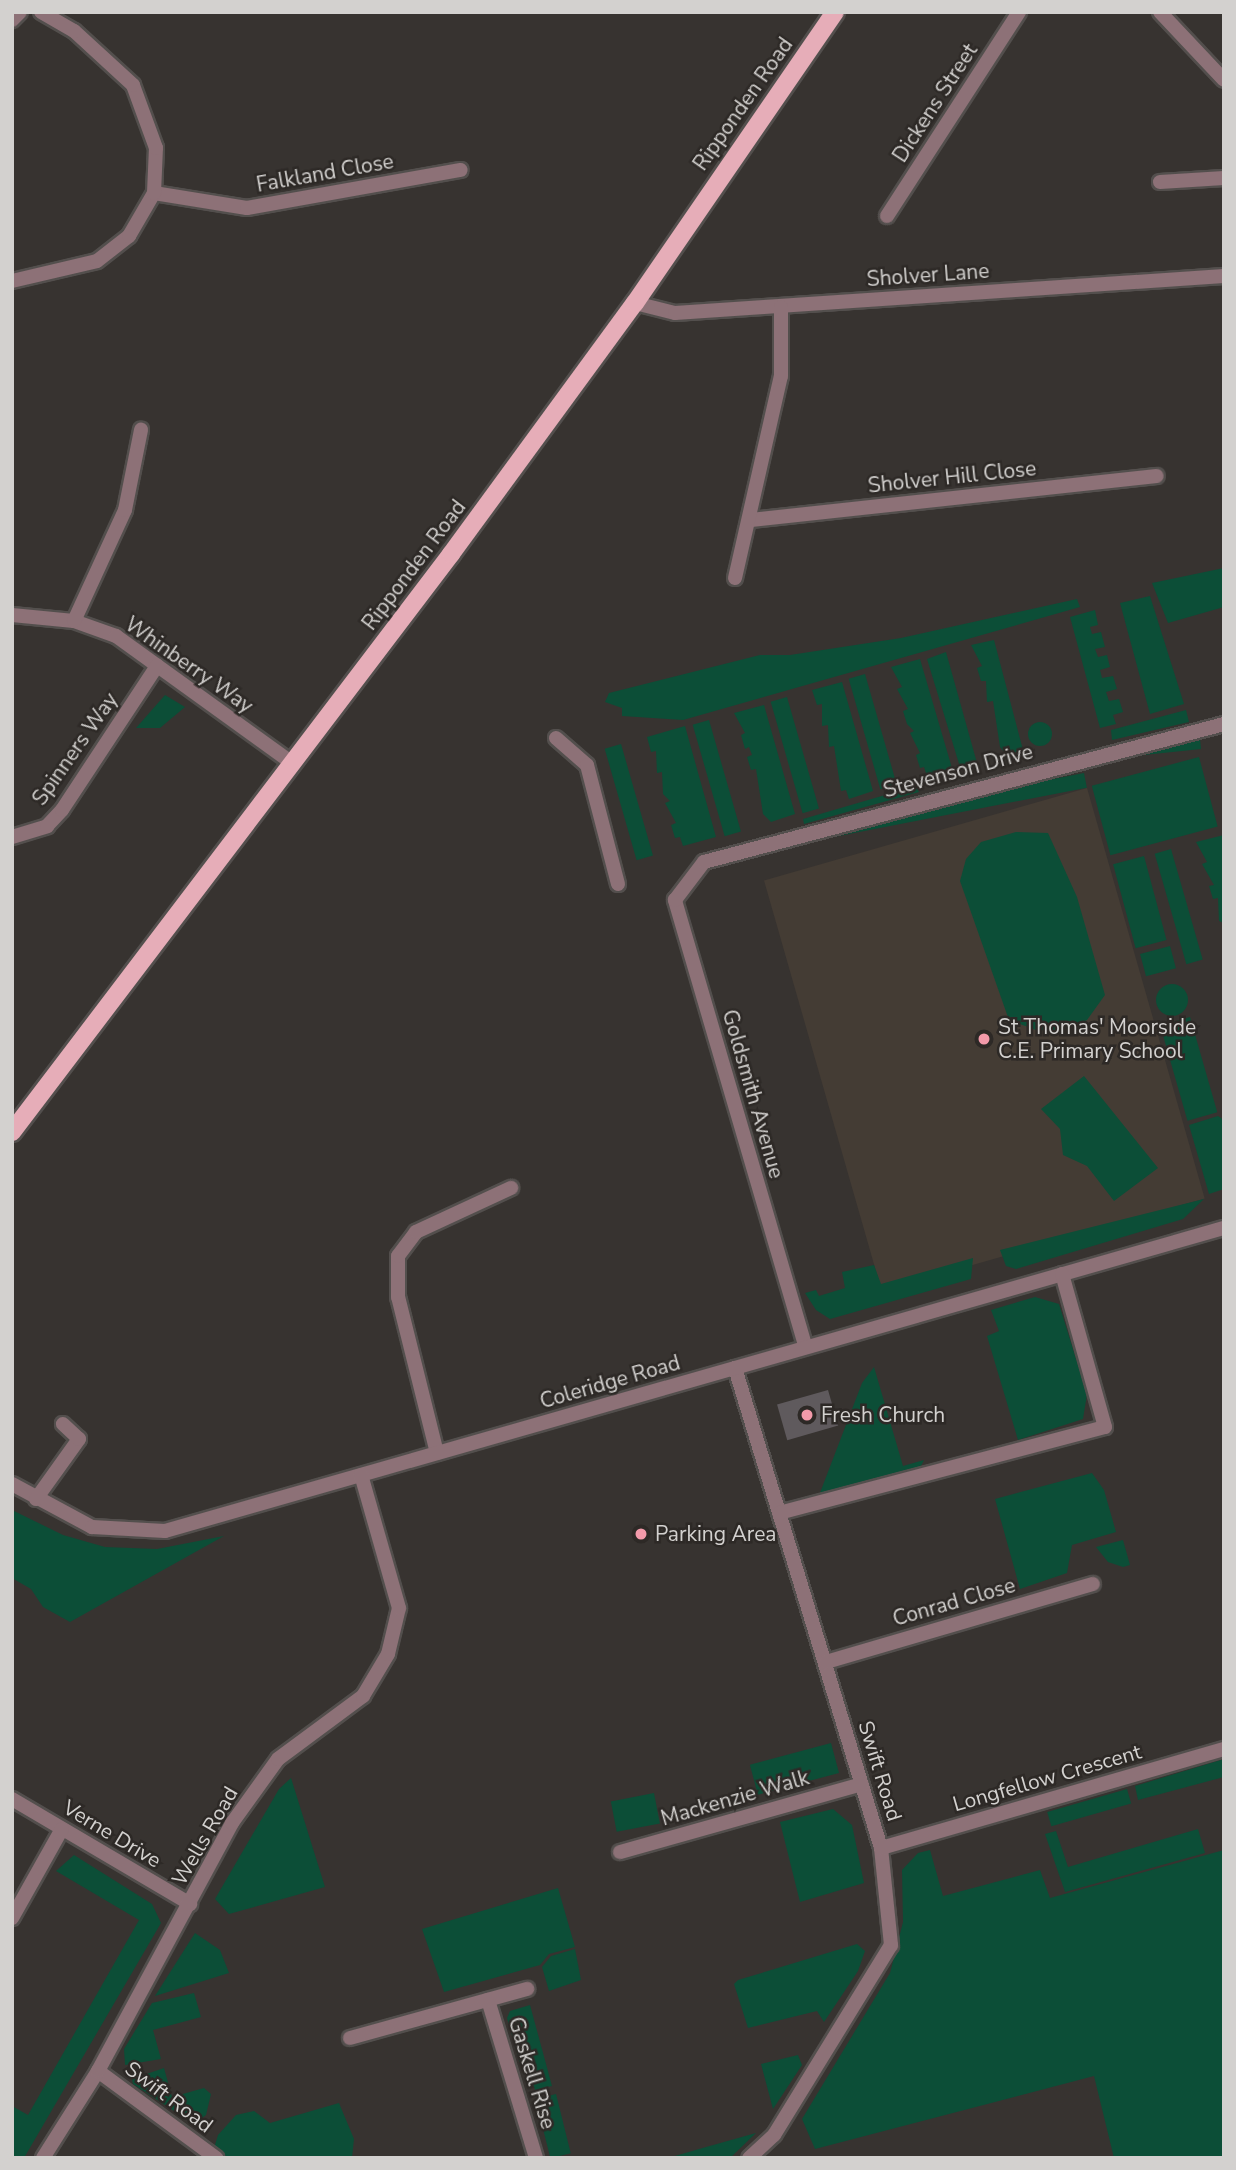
<!DOCTYPE html>
<html>
<head>
<meta charset="utf-8">
<style>
  body { margin:0 }
  #map { position:relative; width:1236px; height:2170px; overflow:hidden; background:#373330; font-family:"Nunito Sans",sans-serif }
  div>[style] { position:absolute }
  .built>* { inset:0; background:#443c34; transform-origin:0 0 }
  .green>* { inset:0; background:#0c4e37; transform-origin:0 0 }
  .round { border-radius:50% }
  .building>* { inset:0; background:#5f5a5d; transform-origin:0 0 }
  .roads { filter:drop-shadow(2px 0 #534f4d) drop-shadow(-2px 0 #534f4d) drop-shadow(0 2px #534f4d) drop-shadow(0 -2px #534f4d) }
  .street>* { height:14px; margin:-7px; padding:0 7px; transform-origin:7px; border-radius:7px; background:#8d7177 }
  .primary>* { height:18px; margin:-9px; padding:0 9px; transform-origin:9px; border-radius:9px; background:#e6adb8 }
  .dots>* { width:19px; height:19px; translate:-50% -50%; box-sizing:border-box; border:4px solid #2d2926; border-radius:50% }
  span { translate:-50% -50%; white-space:nowrap; text-align:center; line-height:1.15; -webkit-text-stroke:5px #2d2926; paint-order:stroke }
  .street-label { font-size:21px; color:#d3d1cf }
  .poi-label { font-size:21px; color:#d3d1cf }
  .left { translate:0 -50%; text-align:left }
  .frame { position:absolute; inset:0; border:14px solid #d3d1cf; pointer-events:none }
</style>
</head>
<body>
<div id="map">
  <div class="built">
    <i style="left:1087px;top:788px;width:427px;height:336px;rotate:74deg"></i>
  </div>
  <div class="green">
    <i style="clip-path:polygon(1224px 568px,1224px 607px,1168px 623px,1152px 583px)"></i>
    <i style="clip-path:polygon(1150px 596px,1184px 704px,1150px 714px,1120px 603px)"></i>
    <i style="clip-path:polygon(1077px 599px,1080px 607px,683px 720px,622px 716px,622px 708px,605px 702px,609px 693px,760px 655px,790px 655px,901px 638px)"></i>
    <i style="clip-path:polygon(1095px 610px,1098px 625px,1090px 627px,1092px 634px,1101px 632px,1105px 647px,1095px 649px,1098px 657px,1107px 655px,1110px 667px,1100px 670px,1102px 678px,1113px 676px,1117px 689px,1106px 692px,1109px 701px,1119px 699px,1123px 712px,1113px 715px,1116px 724px,1100px 728px,1070px 617px)"></i>
    <i style="clip-path:polygon(994px 640px,1023px 750px,1007px 755px,1000px 747px,993px 701px,987px 702px,986px 681px,981px 681px,977px 668px,982px 666px,971px 645px)"></i>
    <i style="clip-path:polygon(946px 652px,977px 763px,960px 767px,927px 659px)"></i>
    <i style="clip-path:polygon(920px 659px,952px 768px,927px 776px,924px 767px,920px 768px,916px 755px,920px 753px,910px 733px,914px 731px,907px 724px,903px 711px,908px 709px,897px 689px,902px 687px,891px 667px)"></i>
    <i style="left:865px;top:674px;width:115px;height:17px;rotate:74deg"></i>
    <i style="clip-path:polygon(842px 682px,873px 791px,849px 799px,846px 790px,841px 791px,834px 746px,829px 747px,828px 725px,822px 726px,822px 704px,817px 705px,812px 690px)"></i>
    <i style="clip-path:polygon(165px 695px,185px 707px,160px 728px,136px 728px)"></i>
    <i style="left:787px;top:697px;width:116px;height:17px;rotate:74deg"></i>
    <i style="clip-path:polygon(764px 705px,795px 814px,771px 822px,763px 814px,756px 769px,751px 770px,747px 757px,752px 755px,749px 747px,745px 749px,741px 735px,745px 733px,734px 713px)"></i>
    <i style="clip-path:polygon(1186px 710px,1189px 722px,1112px 740px,1111px 730px)"></i>
    <i style="left:709px;top:720px;width:116px;height:17px;rotate:74deg"></i>
    <i class="round" style="left:1028px;top:722px;width:24px;height:24px"></i>
    <i style="clip-path:polygon(685px 726px,716px 837px,683px 846px,680px 837px,675px 838px,671px 825px,676px 823px,665px 803px,670px 801px,663px 794px,662px 772px,657px 773px,656px 751px,651px 752px,647px 737px)"></i>
    <i style="left:1200px;top:739px;width:10px;height:79px;rotate:84deg"></i>
    <i style="left:621px;top:744px;width:116px;height:17px;rotate:74deg"></i>
    <i style="left:1199px;top:757px;width:72px;height:111px;rotate:75deg"></i>
    <i style="left:1084px;top:773px;width:15px;height:263px;rotate:79deg"></i>
    <i style="clip-path:polygon(916px 786px,919px 792px,804px 824px,803px 819px)"></i>
    <i style="clip-path:polygon(1016px 832px,1048px 833px,1077px 897px,1105px 995px,1087px 1020px,1064px 1031px,1036px 1030px,1009px 1020px,960px 881px,966px 859px,981px 842px)"></i>
    <i style="clip-path:polygon(1224px 835px,1224px 923px,1219px 921px,1218px 898px,1213px 899px,1209px 886px,1214px 885px,1202px 864px,1207px 862px,1196px 842px)"></i>
    <i style="left:1171px;top:849px;width:115px;height:17px;rotate:74deg"></i>
    <i style="left:1144px;top:856px;width:87px;height:32px;rotate:75deg"></i>
    <i style="left:1170px;top:946px;width:23px;height:31px;rotate:75deg"></i>
    <i class="round" style="left:1156px;top:984px;width:32px;height:32px"></i>
    <i style="left:1190px;top:1017px;width:99px;height:31px;rotate:74deg"></i>
    <i style="clip-path:polygon(1084px 1076px,1158px 1168px,1114px 1201px,1087px 1166px,1063px 1155px,1060px 1129px,1041px 1109px)"></i>
    <i style="clip-path:polygon(1218px 1116px,1224px 1120px,1224px 1189px,1209px 1194px,1189px 1125px)"></i>
    <i style="clip-path:polygon(1204px 1199px,1183px 1219px,1016px 1269px,1006px 1266px,1000px 1250px)"></i>
    <i style="clip-path:polygon(973px 1258px,971px 1279px,830px 1319px,816px 1310px,805px 1293px,816px 1290px,819px 1296px,845px 1288px,842px 1272px,874px 1265px,881px 1284px)"></i>
    <i style="clip-path:polygon(1035px 1297px,1059px 1304px,1087px 1394px,1083px 1419px,1018px 1440px,987px 1336px,999px 1331px,991px 1310px)"></i>
    <i style="clip-path:polygon(874px 1367px,903px 1466px,924px 1460px,919px 1470px,818px 1498px,862px 1383px)"></i>
    <i style="clip-path:polygon(1092px 1473px,1104px 1490px,1116px 1532px,1072px 1545px,1067px 1573px,1020px 1589px,995px 1499px)"></i>
    <i style="clip-path:polygon(12px 1510px,63px 1535px,105px 1547px,157px 1549px,224px 1536px,70px 1622px,43px 1607px,31px 1589px,12px 1578px)"></i>
    <i style="clip-path:polygon(1123px 1540px,1130px 1565px,1123px 1567px,1108px 1562px,1096px 1547px)"></i>
    <i style="left:831px;top:1743px;width:31px;height:84px;rotate:75deg"></i>
    <i style="clip-path:polygon(1224px 1759px,1224px 1777px,1138px 1800px,1135px 1786px)"></i>
    <i style="clip-path:polygon(291px 1778px,325px 1887px,229px 1914px,215px 1899px,279px 1789px)"></i>
    <i style="left:1127px;top:1789px;width:15px;height:83px;rotate:74deg"></i>
    <i style="left:654px;top:1793px;width:31px;height:44px;rotate:79deg"></i>
    <i style="clip-path:polygon(833px 1809px,852px 1825px,864px 1883px,800px 1902px,780px 1822px)"></i>
    <i style="clip-path:polygon(1198px 1829px,1205px 1853px,1065px 1892px,1045px 1834px,1056px 1831px,1068px 1867px)"></i>
    <i style="clip-path:polygon(930px 1850px,943px 1896px,1040px 1870px,1050px 1898px,1224px 1850px,1224px 2158px,1114px 2158px,1094px 2076px,815px 2149px,802px 2119px,890px 1973px,903px 1922px,902px 1870px,918px 1853px)"></i>
    <i style="clip-path:polygon(74px 1855px,152px 1904px,161px 1923px,24px 2158px,12px 2158px,12px 2106px,28px 2115px,139px 1920px,56px 1871px)"></i>
    <i style="clip-path:polygon(558px 1888px,575px 1947px,549px 1954px,540px 1965px,444px 1992px,422px 1929px)"></i>
    <i style="clip-path:polygon(195px 1933px,220px 1950px,229px 1973px,155px 1996px)"></i>
    <i style="clip-path:polygon(857px 1944px,865px 1951px,858px 1971px,824px 2022px,817px 2011px,748px 2028px,734px 1984px,738px 1980px)"></i>
    <i style="clip-path:polygon(575px 1949px,581px 1980px,549px 1991px,542px 1967px,551px 1956px)"></i>
    <i style="clip-path:polygon(194px 1993px,201px 2017px,153px 2030px,161px 2059px,125px 2065px,124px 2049px,152px 2003px)"></i>
    <i style="clip-path:polygon(530px 2005px,552px 2086px,535px 2090px,530px 2074px,522px 2070px,507px 2018px,510px 2011px)"></i>
    <i style="clip-path:polygon(798px 2055px,802px 2065px,773px 2109px,761px 2064px)"></i>
    <i style="clip-path:polygon(164px 2068px,172px 2097px,204px 2088px,211px 2094px,206px 2115px,194px 2124px,133px 2084px,132px 2079px)"></i>
    <i style="left:556px;top:2094px;width:61px;height:21px;rotate:76deg"></i>
    <i style="clip-path:polygon(339px 2103px,354px 2139px,352px 2158px,229px 2158px,214px 2148px,218px 2135px,236px 2115px,254px 2111px,270px 2123px)"></i>
    <i style="clip-path:polygon(756px 2133px,730px 2158px,668px 2158px,699px 2149px)"></i>
  </div>
  <div class="building">
    <i style="left:828px;top:1390px;width:37px;height:53px;rotate:74deg"></i>
  </div>
  <div class="roads">
    <div class="street">
      <i style="left:1160px;top:12px;width:93px;rotate:46.7deg"></i>
      <i style="left:12px;top:20px;width:11px;rotate:-45deg"></i>
      <i style="left:1160px;top:182px;width:64px;rotate:-3.6deg"></i>
      <i style="left:154px;top:193px;width:94px;rotate:9.2deg"></i>
      <i style="left:247px;top:208px;width:217px;rotate:-10.1deg"></i>
      <i style="left:887px;top:216px;width:243px;rotate:-57.1deg"></i>
      <i style="left:12px;top:281px;width:87px;rotate:-13.2deg"></i>
      <i style="left:97px;top:261px;width:41px;rotate:-38deg"></i>
      <i style="left:129px;top:236px;width:50px;rotate:-59.8deg"></i>
      <i style="left:154px;top:193px;width:45px;rotate:-87.5deg"></i>
      <i style="left:156px;top:148px;width:67px;rotate:-110.1deg"></i>
      <i style="left:133px;top:85px;width:80px;rotate:-137.5deg"></i>
      <i style="left:74px;top:31px;width:38px;rotate:-150deg"></i>
      <i style="left:635px;top:303px;width:41px;rotate:14deg"></i>
      <i style="left:675px;top:313px;width:550px;rotate:-3.86deg"></i>
      <i style="left:751px;top:520px;width:408px;rotate:-6.2deg"></i>
      <i style="left:735px;top:578px;width:207px;rotate:-77.2deg"></i>
      <i style="left:781px;top:376px;width:69px;rotate:-90deg"></i>
      <i style="left:12px;top:615px;width:62px;rotate:5.5deg"></i>
      <i style="left:74px;top:621px;width:45px;rotate:19.7deg"></i>
      <i style="left:116px;top:636px;width:217px;rotate:35.8deg"></i>
      <i style="left:74px;top:621px;width:122px;rotate:-65.3deg"></i>
      <i style="left:125px;top:510px;width:82px;rotate:-78.7deg"></i>
      <i style="left:556px;top:738px;width:41px;rotate:41.1deg"></i>
      <i style="left:587px;top:765px;width:123px;rotate:75.4deg"></i>
      <i style="left:12px;top:837px;width:37px;rotate:-17deg"></i>
      <i style="left:47px;top:826px;width:22px;rotate:-47deg"></i>
      <i style="left:62px;top:810px;width:173px;rotate:-56.6deg"></i>
      <i style="left:805px;top:1345px;width:464px;rotate:-106.3deg"></i>
      <i style="left:675px;top:900px;width:48px;rotate:-52.7deg"></i>
      <i style="left:704px;top:862px;width:538px;rotate:-14.86deg"></i>
      <i style="left:735px;top:1368px;width:502px;rotate:73.08deg"></i>
      <i style="left:881px;top:1848px;width:98px;rotate:84.1deg"></i>
      <i style="left:891px;top:1945px;width:223px;rotate:121.6deg"></i>
      <i style="left:774px;top:2135px;width:34px;rotate:137deg"></i>
      <i style="left:437px;top:1453px;width:161px;rotate:-104deg"></i>
      <i style="left:398px;top:1297px;width:41px;rotate:-90deg"></i>
      <i style="left:398px;top:1256px;width:30px;rotate:-53deg"></i>
      <i style="left:416px;top:1232px;width:105px;rotate:-24.9deg"></i>
      <i style="left:12px;top:1484px;width:91px;rotate:28.3deg"></i>
      <i style="left:92px;top:1527px;width:73px;rotate:3.1deg"></i>
      <i style="left:165px;top:1531px;width:1101px;rotate:-15.97deg"></i>
      <i style="left:36px;top:1499px;width:74px;rotate:-54.4deg"></i>
      <i style="left:79px;top:1439px;width:22px;rotate:-137deg"></i>
      <i style="left:779px;top:1513px;width:337px;rotate:-14.8deg"></i>
      <i style="left:1105px;top:1427px;width:159px;rotate:-105.7deg"></i>
      <i style="left:826px;top:1662px;width:278px;rotate:-16.3deg"></i>
      <i style="left:12px;top:1799px;width:207px;rotate:30.5deg"></i>
      <i style="left:881px;top:1848px;width:357px;rotate:-16.1deg"></i>
      <i style="left:620px;top:1852px;width:251px;rotate:-15.7deg"></i>
      <i style="left:12px;top:1918px;width:102px;rotate:-60.7deg"></i>
      <i style="left:488px;top:2000px;width:165px;rotate:73.1deg"></i>
      <i style="left:350px;top:2038px;width:184px;rotate:-15.5deg"></i>
      <i style="left:98px;top:2071px;width:147px;rotate:36.4deg"></i>
      <i style="left:43px;top:2158px;width:103px;rotate:-57.7deg"></i>
      <i style="left:98px;top:2071px;width:282px;rotate:-61.6deg"></i>
      <i style="left:232px;top:1823px;width:79px;rotate:-54.3deg"></i>
      <i style="left:278px;top:1759px;width:106px;rotate:-36.5deg"></i>
      <i style="left:363px;top:1696px;width:49px;rotate:-59.2deg"></i>
      <i style="left:388px;top:1654px;width:47px;rotate:-76.6deg"></i>
      <i style="left:399px;top:1608px;width:138px;rotate:-105.9deg"></i>
    </div>
    <div class="primary">
      <i style="left:12px;top:1132px;width:726px;rotate:-52.78deg"></i>
      <i style="left:451px;top:554px;width:311px;rotate:-53.8deg"></i>
      <i style="left:635px;top:303px;width:353px;rotate:-55.5deg"></i>
    </div>
  </div>
  <div class="dots">
    <i style="left:984px;top:1039px;background:#f39aaa"></i>
    <i style="left:807px;top:1415px;background:#f39aaa"></i>
    <i style="left:641px;top:1534px;background:#f39aaa"></i>
  </div>
  <div class="street-label">
    <span style="left:935px;top:103px;rotate:-57deg">Dickens Street</span>
    <span style="left:743px;top:104px;rotate:-55deg">Ripponden Road</span>
    <span style="left:325px;top:173px;rotate:-10deg">Falkland Close</span>
    <span style="left:928px;top:275px;rotate:-4deg">Sholver Lane</span>
    <span style="left:952px;top:477px;rotate:-6deg">Sholver Hill Close</span>
    <span style="left:414px;top:565px;rotate:-53deg">Ripponden Road</span>
    <span style="left:189px;top:665px;rotate:35deg">Whinberry Way</span>
    <span style="left:75px;top:749px;rotate:-55deg">Spinners Way</span>
    <span style="left:958px;top:771px;rotate:-15deg">Stevenson Drive</span>
    <span style="left:753px;top:1094px;rotate:74deg">Goldsmith Avenue</span>
    <span style="left:610px;top:1382px;rotate:-16deg">Coleridge Road</span>
    <span style="left:954px;top:1602px;rotate:-16deg">Conrad Close</span>
    <span style="left:880px;top:1771px;rotate:73deg">Swift Road</span>
    <span style="left:1047px;top:1778px;rotate:-16deg">Longfellow Crescent</span>
    <span style="left:735px;top:1798px;rotate:-16deg">Mackenzie Walk</span>
    <span style="left:112px;top:1834px;rotate:31deg">Verne Drive</span>
    <span style="left:205px;top:1836px;rotate:-60deg">Wells Road</span>
    <span style="left:532px;top:2073px;rotate:73deg">Gaskell Rise</span>
    <span style="left:169px;top:2097px;rotate:37deg">Swift Road</span>
  </div>
  <div class="poi-label">
    <span class="left" style="left:998px;top:1039px">St Thomas' Moorside<br>C.E. Primary School</span>
    <span class="left" style="left:821px;top:1415px">Fresh Church</span>
    <span class="left" style="left:655px;top:1534px">Parking Area</span>
  </div>
  <div class="frame"></div>
</div>
</body>
</html>
